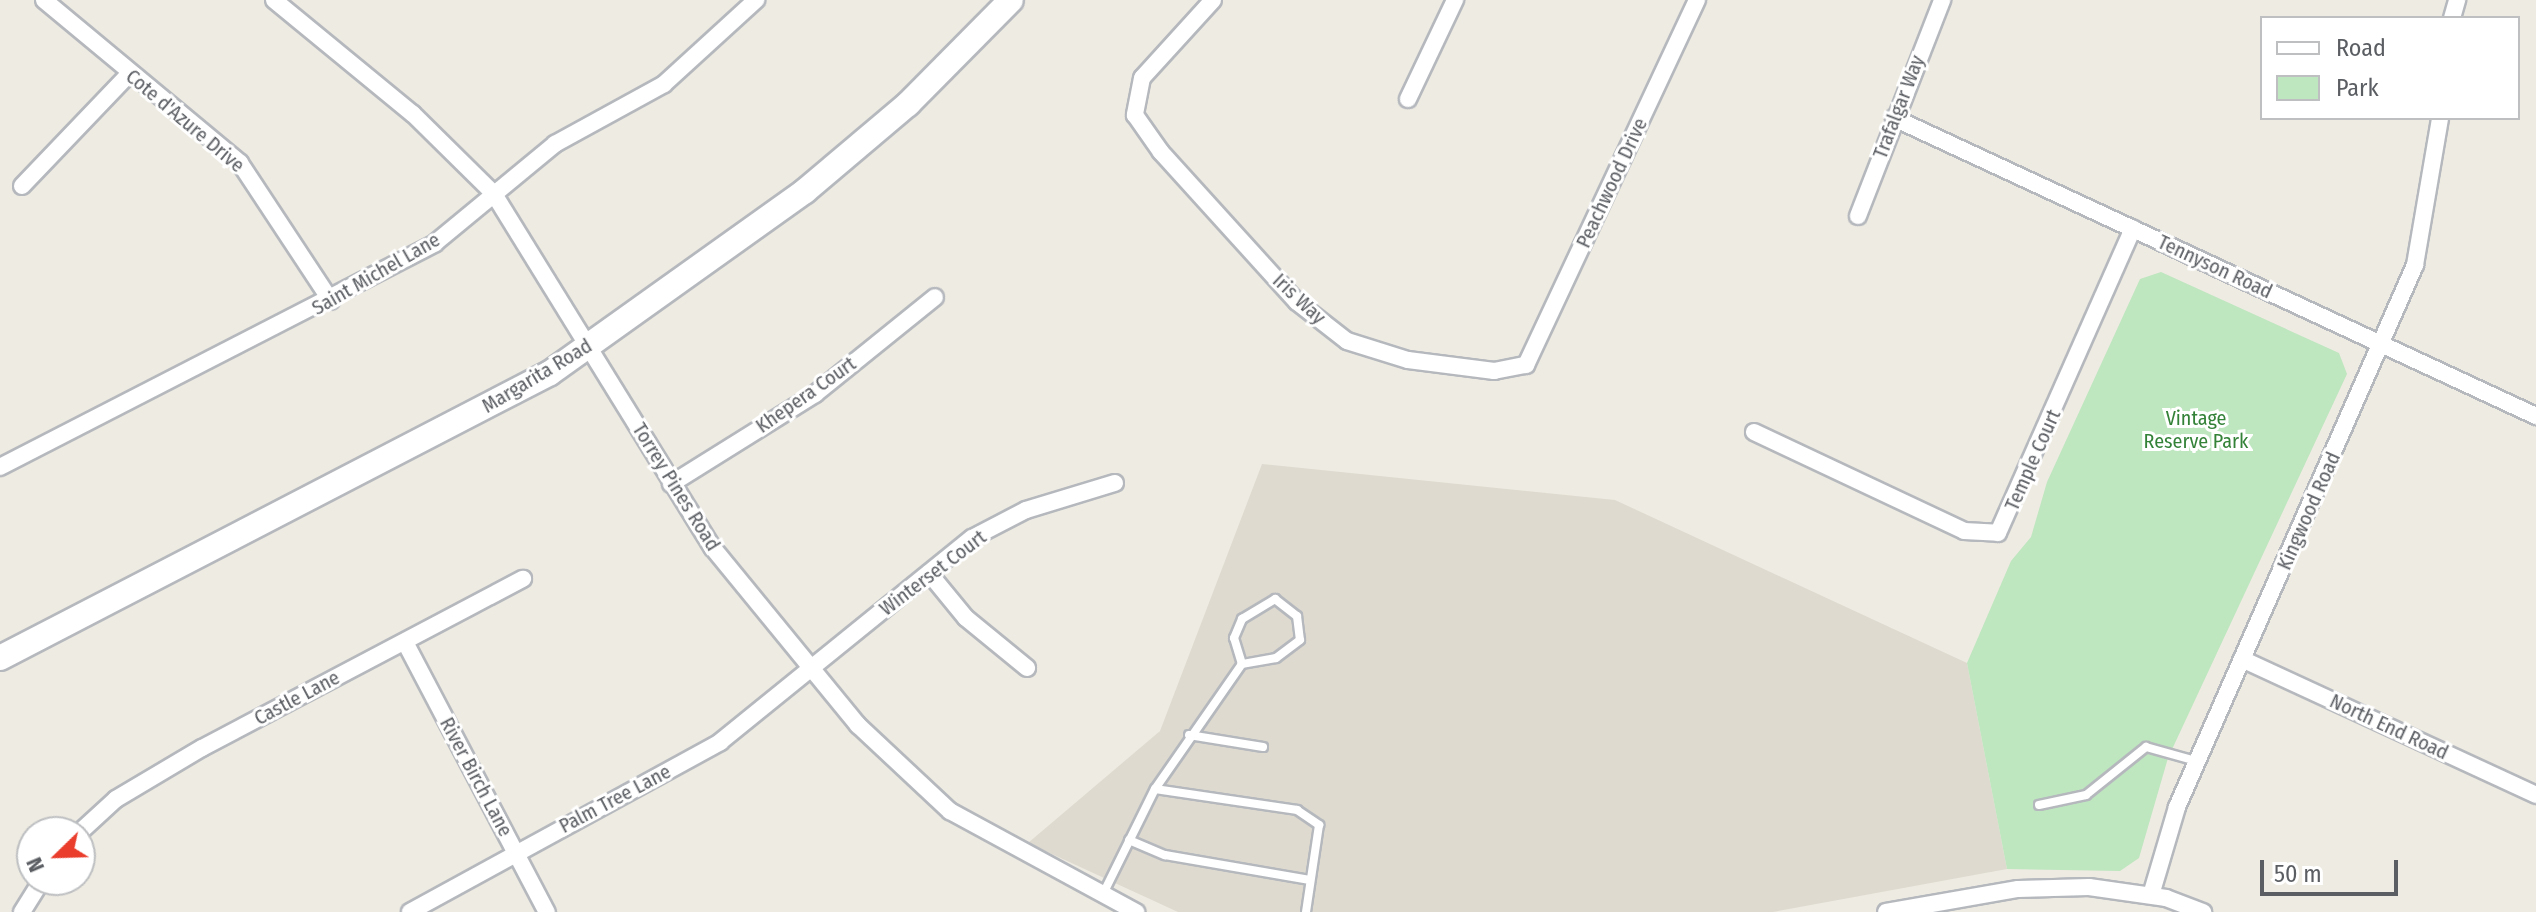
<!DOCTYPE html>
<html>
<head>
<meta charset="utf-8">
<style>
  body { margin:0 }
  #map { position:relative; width:2536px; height:912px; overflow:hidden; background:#eeebe2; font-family:"Fira Sans Condensed",sans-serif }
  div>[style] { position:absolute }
  .education>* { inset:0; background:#dedad0 }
  .green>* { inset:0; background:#bee6bf }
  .roads { filter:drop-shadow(2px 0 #b5b8bd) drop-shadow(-2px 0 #b5b8bd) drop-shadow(0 2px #b5b8bd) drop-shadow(0 -2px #b5b8bd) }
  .service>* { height:8px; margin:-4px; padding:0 4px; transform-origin:4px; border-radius:4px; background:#fff }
  .minor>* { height:16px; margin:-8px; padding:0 8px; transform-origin:8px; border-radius:8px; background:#fff }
  .secondary>* { height:24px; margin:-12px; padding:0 12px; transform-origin:12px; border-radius:12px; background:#fff }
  span { translate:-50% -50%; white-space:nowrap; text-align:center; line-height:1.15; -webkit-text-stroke:6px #fff; paint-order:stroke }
  .street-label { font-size:20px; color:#5b5e63 }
  .park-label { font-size:20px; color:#338238 }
  .legend { position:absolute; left:2260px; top:16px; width:260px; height:104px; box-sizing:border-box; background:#fff; border:2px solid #bdbfc1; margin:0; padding:10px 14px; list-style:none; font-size:24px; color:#5b5e63 }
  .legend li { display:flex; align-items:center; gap:16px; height:40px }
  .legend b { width:40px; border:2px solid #bdbfc1 }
  .north { position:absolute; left:16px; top:816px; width:80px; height:80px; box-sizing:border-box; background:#fff; border:2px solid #bdbfc1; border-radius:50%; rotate:247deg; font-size:22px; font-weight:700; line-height:32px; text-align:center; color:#5b5e63 }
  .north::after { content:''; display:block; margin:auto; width:28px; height:36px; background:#ea3d2c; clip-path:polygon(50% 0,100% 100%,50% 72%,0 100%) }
  .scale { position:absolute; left:2260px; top:860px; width:138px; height:36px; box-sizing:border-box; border:4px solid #5b5e63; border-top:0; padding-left:10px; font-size:24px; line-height:28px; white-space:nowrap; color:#5b5e63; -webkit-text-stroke:6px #fff; paint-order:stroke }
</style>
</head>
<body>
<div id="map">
  <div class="education">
    <i style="clip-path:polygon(1262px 464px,1615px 500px,1967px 663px,2007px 869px,1773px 912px,1178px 912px,1028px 843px,1160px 731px)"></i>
  </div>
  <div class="green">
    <i style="clip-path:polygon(2161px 272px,2339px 353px,2347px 374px,2168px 758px,2139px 858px,2120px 871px,2007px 869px,1967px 663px,2011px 561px,2031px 537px,2047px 482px,2140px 279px)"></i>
  </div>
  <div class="roads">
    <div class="service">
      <i style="left:1275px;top:599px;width:28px;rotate:38deg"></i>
      <i style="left:1297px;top:616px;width:24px;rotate:83deg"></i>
      <i style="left:1300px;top:640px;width:30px;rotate:143deg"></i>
      <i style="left:1276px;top:658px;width:35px;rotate:170deg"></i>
      <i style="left:1242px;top:664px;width:27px;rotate:-107deg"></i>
      <i style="left:1234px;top:638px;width:21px;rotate:-67deg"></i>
      <i style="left:1242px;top:619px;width:39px;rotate:-31deg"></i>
      <i style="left:1189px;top:735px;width:75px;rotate:9.2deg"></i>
      <i style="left:1155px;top:789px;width:152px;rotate:-55.2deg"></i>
      <i style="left:2039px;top:805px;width:48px;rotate:-12deg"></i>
      <i style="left:2086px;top:795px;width:77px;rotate:-38.7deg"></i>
      <i style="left:2146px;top:747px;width:52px;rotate:15.6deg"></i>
      <i style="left:1129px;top:840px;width:39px;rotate:23deg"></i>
      <i style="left:1165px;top:855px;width:147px;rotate:9.8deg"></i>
      <i style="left:1103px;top:894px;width:117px;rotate:-63.7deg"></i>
      <i style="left:1155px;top:789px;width:144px;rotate:8.4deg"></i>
      <i style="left:1297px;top:810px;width:27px;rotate:34deg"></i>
      <i style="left:1319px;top:825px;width:88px;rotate:98.5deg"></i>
    </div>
    <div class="minor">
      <i style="left:44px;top:0;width:255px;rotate:39.7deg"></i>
      <i style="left:240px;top:163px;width:165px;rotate:56.6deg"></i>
      <i style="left:274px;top:0;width:180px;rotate:39.4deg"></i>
      <i style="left:413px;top:114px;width:114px;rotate:44.6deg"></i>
      <i style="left:494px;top:194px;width:416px;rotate:58.3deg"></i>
      <i style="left:713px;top:548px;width:229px;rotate:50.7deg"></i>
      <i style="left:858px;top:725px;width:126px;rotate:43.1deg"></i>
      <i style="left:950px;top:811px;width:212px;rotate:28.5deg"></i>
      <i style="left:1213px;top:0;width:105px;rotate:132.3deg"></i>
      <i style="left:1142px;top:78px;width:38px;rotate:101deg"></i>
      <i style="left:1135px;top:115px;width:45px;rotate:54.9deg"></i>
      <i style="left:1161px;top:152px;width:202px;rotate:47.8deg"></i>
      <i style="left:1297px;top:302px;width:63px;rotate:38deg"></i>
      <i style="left:1347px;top:341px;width:64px;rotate:17.3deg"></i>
      <i style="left:1408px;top:360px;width:87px;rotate:7.3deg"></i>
      <i style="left:1494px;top:371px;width:33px;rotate:-11deg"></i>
      <i style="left:1526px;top:365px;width:403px;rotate:-64.9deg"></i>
      <i style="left:2452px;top:18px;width:19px;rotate:-74deg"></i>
      <i style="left:1408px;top:99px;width:110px;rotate:-64.6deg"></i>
      <i style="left:1894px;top:118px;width:708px;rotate:24.9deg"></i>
      <i style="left:22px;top:186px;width:155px;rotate:-46.3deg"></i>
      <i style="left:1858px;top:216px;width:232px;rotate:-68.7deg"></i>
      <i style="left:1754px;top:432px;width:232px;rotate:25.2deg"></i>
      <i style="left:1964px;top:531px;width:34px;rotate:3deg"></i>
      <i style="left:1998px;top:533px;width:333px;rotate:-66.1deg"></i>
      <i style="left:0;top:467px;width:489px;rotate:-27.2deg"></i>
      <i style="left:435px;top:243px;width:156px;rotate:-39.5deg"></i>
      <i style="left:555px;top:144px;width:124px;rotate:-28.8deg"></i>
      <i style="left:664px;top:84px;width:125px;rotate:-42.4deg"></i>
      <i style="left:671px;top:484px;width:170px;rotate:-32deg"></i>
      <i style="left:815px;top:394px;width:154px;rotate:-38.9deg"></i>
      <i style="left:929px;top:573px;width:58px;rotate:50.6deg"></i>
      <i style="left:966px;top:618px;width:79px;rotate:39.3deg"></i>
      <i style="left:405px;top:642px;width:305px;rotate:62.3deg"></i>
      <i style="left:2242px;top:659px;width:324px;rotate:24.8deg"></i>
      <i style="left:80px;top:832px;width:49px;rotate:-42.5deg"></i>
      <i style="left:116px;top:799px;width:100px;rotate:-30.7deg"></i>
      <i style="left:202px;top:748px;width:363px;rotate:-27.8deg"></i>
      <i style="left:2151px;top:895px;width:92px;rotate:-73.5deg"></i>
      <i style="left:2177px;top:807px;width:592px;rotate:-66.29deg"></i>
      <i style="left:2415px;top:265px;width:149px;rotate:-80.3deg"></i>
      <i style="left:22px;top:912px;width:38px;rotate:-58deg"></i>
      <i style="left:410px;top:912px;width:354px;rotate:-28.7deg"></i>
      <i style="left:720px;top:742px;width:324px;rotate:-39deg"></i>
      <i style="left:972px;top:538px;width:61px;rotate:-27.4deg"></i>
      <i style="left:1026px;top:510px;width:93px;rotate:-16.9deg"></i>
      <i style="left:1886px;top:912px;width:134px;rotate:-9.9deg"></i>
      <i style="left:2018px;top:889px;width:71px;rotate:-1.6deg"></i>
      <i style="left:2089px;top:887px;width:78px;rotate:8.1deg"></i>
      <i style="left:2166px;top:898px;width:40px;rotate:21deg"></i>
    </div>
    <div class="secondary">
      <i style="left:0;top:658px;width:619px;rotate:-27.39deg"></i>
      <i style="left:550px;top:373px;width:313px;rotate:-35.5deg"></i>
      <i style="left:805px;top:191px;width:135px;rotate:-40.2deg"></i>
      <i style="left:908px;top:104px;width:146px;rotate:-45.3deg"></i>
    </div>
  </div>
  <div class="street-label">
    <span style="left:1899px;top:107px;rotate:-69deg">Trafalgar Way</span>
    <span style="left:185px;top:121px;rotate:40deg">Cote d'Azure Drive</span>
    <span style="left:1612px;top:183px;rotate:-65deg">Peachwood Drive</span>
    <span style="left:2215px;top:267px;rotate:25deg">Tennyson Road</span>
    <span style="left:376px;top:274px;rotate:-30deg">Saint Michel Lane</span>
    <span style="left:1299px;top:299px;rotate:43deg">Iris Way</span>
    <span style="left:537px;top:376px;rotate:-31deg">Margarita Road</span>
    <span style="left:806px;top:395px;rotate:-35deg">Khepera Court</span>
    <span style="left:2033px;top:460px;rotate:-66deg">Temple Court</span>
    <span style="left:676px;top:487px;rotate:58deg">Torrey Pines Road</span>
    <span style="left:2309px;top:511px;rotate:-66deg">Kingwood Road</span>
    <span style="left:933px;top:573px;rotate:-37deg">Winterset Court</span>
    <span style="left:297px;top:698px;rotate:-28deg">Castle Lane</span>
    <span style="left:2389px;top:727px;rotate:25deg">North End Road</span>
    <span style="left:476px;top:777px;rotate:62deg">River Birch Lane</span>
    <span style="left:615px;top:799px;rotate:-28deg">Palm Tree Lane</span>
  </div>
  <div class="park-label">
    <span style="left:2196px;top:430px">Vintage<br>Reserve Park</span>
  </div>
  <ul class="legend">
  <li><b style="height:10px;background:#fff"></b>Road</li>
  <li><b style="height:22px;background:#bee6bf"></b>Park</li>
  </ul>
  <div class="north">N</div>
  <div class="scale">50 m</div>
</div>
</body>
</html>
